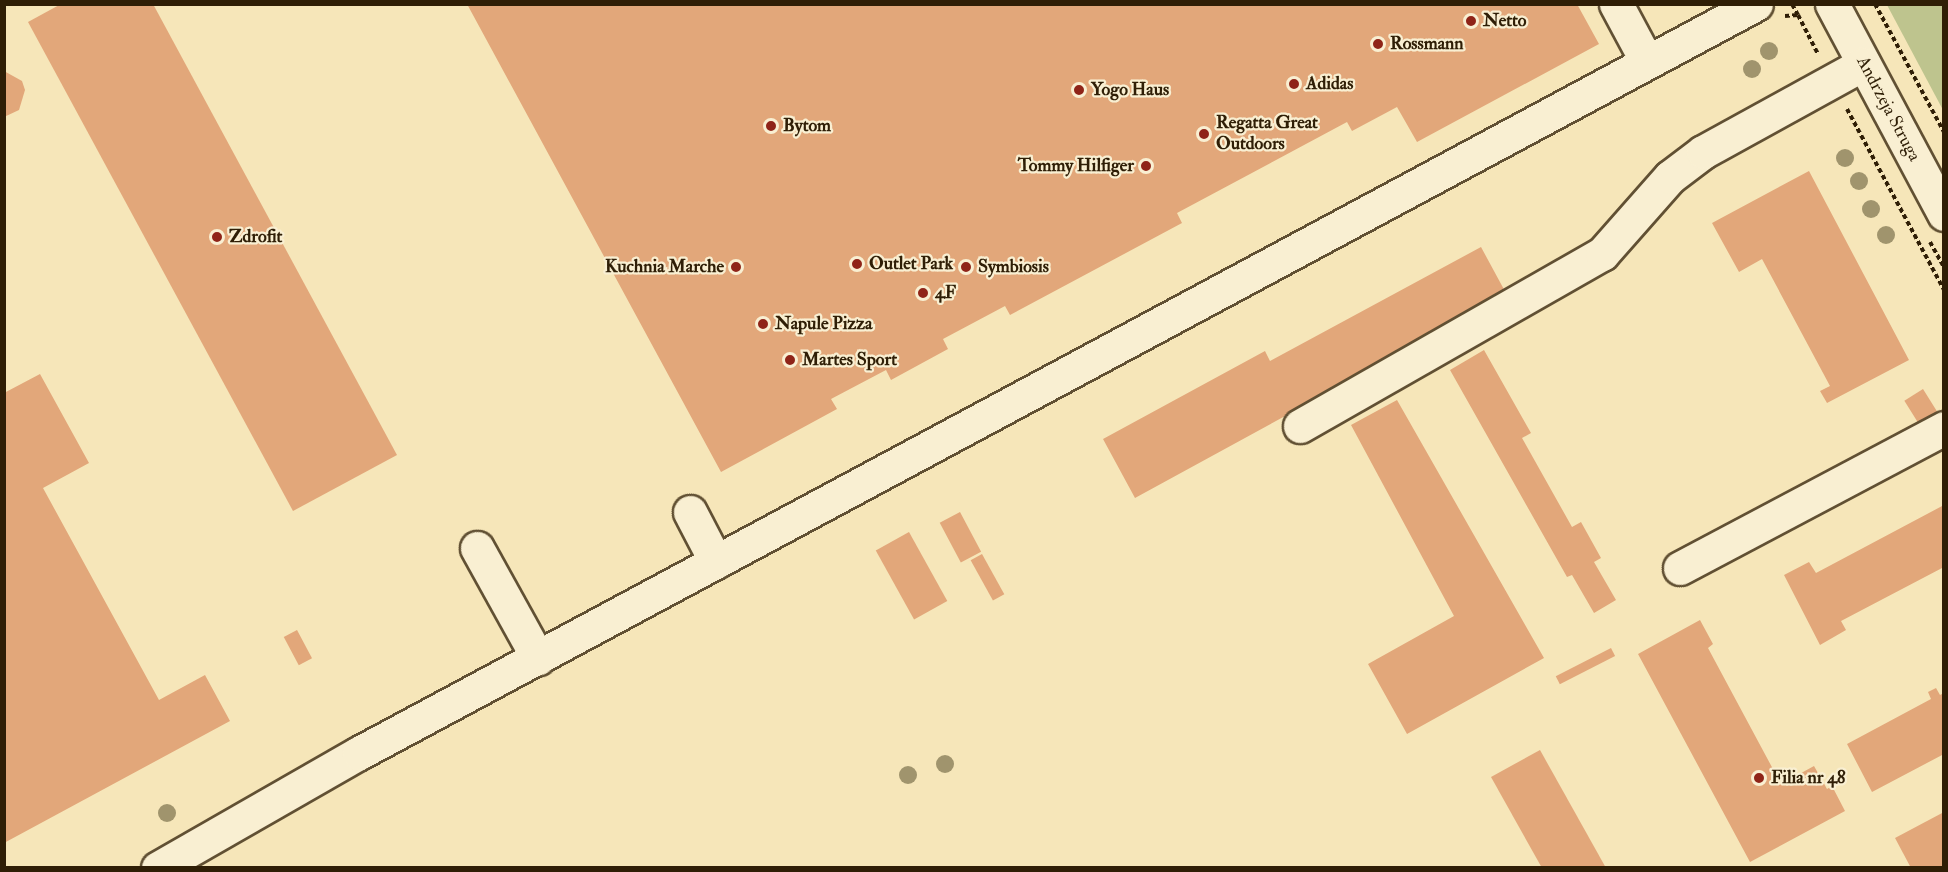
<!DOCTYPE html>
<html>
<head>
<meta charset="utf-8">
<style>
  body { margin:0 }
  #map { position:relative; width:1948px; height:872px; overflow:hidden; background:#f6e6b9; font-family:"IM FELL Double Pica",serif }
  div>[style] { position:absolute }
  .green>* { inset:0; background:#bec48e }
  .building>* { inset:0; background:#e2a77a; transform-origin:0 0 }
  .path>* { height:4px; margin-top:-2px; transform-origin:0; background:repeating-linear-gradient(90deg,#2f1e06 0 4.5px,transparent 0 7.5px) }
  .roads { filter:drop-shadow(2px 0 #615033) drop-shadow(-2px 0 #615033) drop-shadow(0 2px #615033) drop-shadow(0 -2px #615033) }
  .minor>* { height:33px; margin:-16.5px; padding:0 16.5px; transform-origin:16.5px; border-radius:16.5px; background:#f9efd2 }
  .trees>* { width:18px; height:18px; margin:-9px; border-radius:50%; background:#a0946d }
  .dots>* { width:16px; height:16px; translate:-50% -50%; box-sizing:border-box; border:3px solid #f9efd2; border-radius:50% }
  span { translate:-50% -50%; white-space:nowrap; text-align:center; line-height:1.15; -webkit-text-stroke:4.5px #f9efd2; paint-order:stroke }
  .poi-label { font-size:18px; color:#2f1e06; font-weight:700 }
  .left { translate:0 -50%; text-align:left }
  .right { translate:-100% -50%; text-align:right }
  .street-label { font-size:18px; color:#2f1e06 }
  .frame { position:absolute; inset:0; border:6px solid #2f1e06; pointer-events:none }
</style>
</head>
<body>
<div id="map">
  <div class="green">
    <i style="clip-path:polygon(1887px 5px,1943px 5px,1943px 110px)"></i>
  </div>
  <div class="building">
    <i style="clip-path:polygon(61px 4px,153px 4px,397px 455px,293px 511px,28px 22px)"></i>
    <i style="clip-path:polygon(467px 4px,1577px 4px,1599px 44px,1417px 142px,1397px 107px,1352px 131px,1347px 122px,1177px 213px,1182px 223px,1010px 315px,1005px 306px,943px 339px,948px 349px,891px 380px,886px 370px,831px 399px,837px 409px,721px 472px)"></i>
    <i style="clip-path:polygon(4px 71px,22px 81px,25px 90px,19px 110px,4px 117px)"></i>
    <i style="clip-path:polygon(1809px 171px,1909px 360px,1827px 403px,1820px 391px,1830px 386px,1762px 259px,1739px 272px,1712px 223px)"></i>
    <i style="clip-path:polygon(1481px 247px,1507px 295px,1135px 498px,1103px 439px,1265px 351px,1270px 361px)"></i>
    <i style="clip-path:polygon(1484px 350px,1531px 433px,1522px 438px,1572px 527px,1581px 522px,1601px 558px,1594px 562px,1616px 600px,1594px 613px,1572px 575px,1567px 577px,1450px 370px)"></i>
    <i style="clip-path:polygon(40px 374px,89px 463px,43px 488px,159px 700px,205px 675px,230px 721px,4px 843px,4px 393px)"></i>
    <i style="left:1923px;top:389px;width:31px;height:22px;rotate:58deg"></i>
    <i style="clip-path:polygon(1397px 400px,1544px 658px,1407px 734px,1368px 664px,1454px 616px,1351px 425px)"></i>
    <i style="clip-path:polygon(1944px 505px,1944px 567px,1841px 621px,1846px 630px,1820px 645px,1784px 575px,1809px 562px,1816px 573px)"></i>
    <i style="left:960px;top:512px;width:45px;height:23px;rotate:62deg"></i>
    <i style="left:909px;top:532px;width:79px;height:38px;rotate:61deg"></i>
    <i style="left:982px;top:554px;width:46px;height:13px;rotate:61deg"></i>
    <i style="clip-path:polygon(1700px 620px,1713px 644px,1708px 648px,1781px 784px,1814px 766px,1827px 789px,1832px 786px,1845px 811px,1750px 862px,1638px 654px)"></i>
    <i style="left:297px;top:630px;width:32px;height:15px;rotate:62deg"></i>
    <i style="left:1611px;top:648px;width:9px;height:62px;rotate:63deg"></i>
    <i style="clip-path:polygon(1936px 688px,1940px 695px,1944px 693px,1944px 754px,1872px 792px,1847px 744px,1931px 699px,1928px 692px)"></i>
    <i style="clip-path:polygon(1540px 750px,1606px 868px,1542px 868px,1491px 777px)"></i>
    <i style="clip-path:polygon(1944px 812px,1944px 868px,1911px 868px,1895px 838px)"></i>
  </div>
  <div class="path">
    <i style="left:1875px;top:4px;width:145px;rotate:61.7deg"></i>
    <i style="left:1798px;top:15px;width:44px;rotate:62.9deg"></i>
    <i style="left:1785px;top:16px;width:13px;rotate:-4deg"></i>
    <i style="left:1798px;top:15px;width:13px;rotate:-119deg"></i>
    <i style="left:1847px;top:109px;width:205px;rotate:61.8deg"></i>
    <i style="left:1930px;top:242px;width:29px;rotate:61deg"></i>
  </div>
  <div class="roads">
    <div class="minor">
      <i style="left:1616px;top:4px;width:64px;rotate:61.8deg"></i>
      <i style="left:1832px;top:4px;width:238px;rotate:61.9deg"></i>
      <i style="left:1300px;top:426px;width:348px;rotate:-29.7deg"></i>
      <i style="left:1602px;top:254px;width:103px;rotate:-48.6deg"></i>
      <i style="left:1670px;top:177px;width:41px;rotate:-37.1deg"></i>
      <i style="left:1703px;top:152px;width:183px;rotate:-28.8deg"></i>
      <i style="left:690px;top:512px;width:56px;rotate:62.5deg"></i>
      <i style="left:477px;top:548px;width:126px;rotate:61deg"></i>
      <i style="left:1680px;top:568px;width:299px;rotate:-27.9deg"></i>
      <i style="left:158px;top:868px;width:232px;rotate:-29.8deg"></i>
      <i style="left:359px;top:753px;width:1585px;rotate:-28.2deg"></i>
    </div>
  </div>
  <div class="trees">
    <i style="left:1769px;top:51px"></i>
    <i style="left:1752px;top:69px"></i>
    <i style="left:1845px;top:158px"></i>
    <i style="left:1859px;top:181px"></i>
    <i style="left:1871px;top:209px"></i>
    <i style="left:1886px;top:235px"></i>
    <i style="left:945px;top:764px"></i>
    <i style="left:908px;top:775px"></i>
    <i style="left:167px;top:813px"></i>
  </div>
  <div class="dots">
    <i style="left:1471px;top:21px;background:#8f2418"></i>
    <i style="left:1378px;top:44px;background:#8f2418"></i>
    <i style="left:1294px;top:84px;background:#8f2418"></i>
    <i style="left:1079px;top:90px;background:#8f2418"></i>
    <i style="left:771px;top:126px;background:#8f2418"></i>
    <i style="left:1204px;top:134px;background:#8f2418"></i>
    <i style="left:1146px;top:166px;background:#8f2418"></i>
    <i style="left:217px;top:237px;background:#8f2418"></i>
    <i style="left:857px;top:264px;background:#8f2418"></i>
    <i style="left:736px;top:267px;background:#8f2418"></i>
    <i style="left:966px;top:267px;background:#8f2418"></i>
    <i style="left:923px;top:293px;background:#8f2418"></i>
    <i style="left:763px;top:324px;background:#8f2418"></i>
    <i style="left:790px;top:360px;background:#8f2418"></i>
    <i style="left:1759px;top:778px;background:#8f2418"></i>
  </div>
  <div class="poi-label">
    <span class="left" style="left:1483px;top:21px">Netto</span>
    <span class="left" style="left:1390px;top:44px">Rossmann</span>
    <span class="left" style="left:1306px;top:84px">Adidas</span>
    <span class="left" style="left:1091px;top:90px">Yogo Haus</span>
    <span class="left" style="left:1216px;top:134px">Regatta Great<br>Outdoors</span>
    <span class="left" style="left:783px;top:126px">Bytom</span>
    <span class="right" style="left:1134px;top:166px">Tommy Hilfiger</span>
    <span class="left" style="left:229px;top:237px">Zdrofit</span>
    <span class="left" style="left:869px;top:264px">Outlet Park</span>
    <span class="right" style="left:724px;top:267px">Kuchnia Marche</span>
    <span class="left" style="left:978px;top:267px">Symbiosis</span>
    <span class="left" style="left:935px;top:293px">4F</span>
    <span class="left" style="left:775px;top:324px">Napule Pizza</span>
    <span class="left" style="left:802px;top:360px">Martes Sport</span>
    <span class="left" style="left:1771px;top:778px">Filia nr 48</span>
  </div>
  <div class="street-label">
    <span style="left:1888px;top:109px;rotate:62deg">Andrzeja Struga</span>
  </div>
  <div class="frame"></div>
</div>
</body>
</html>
